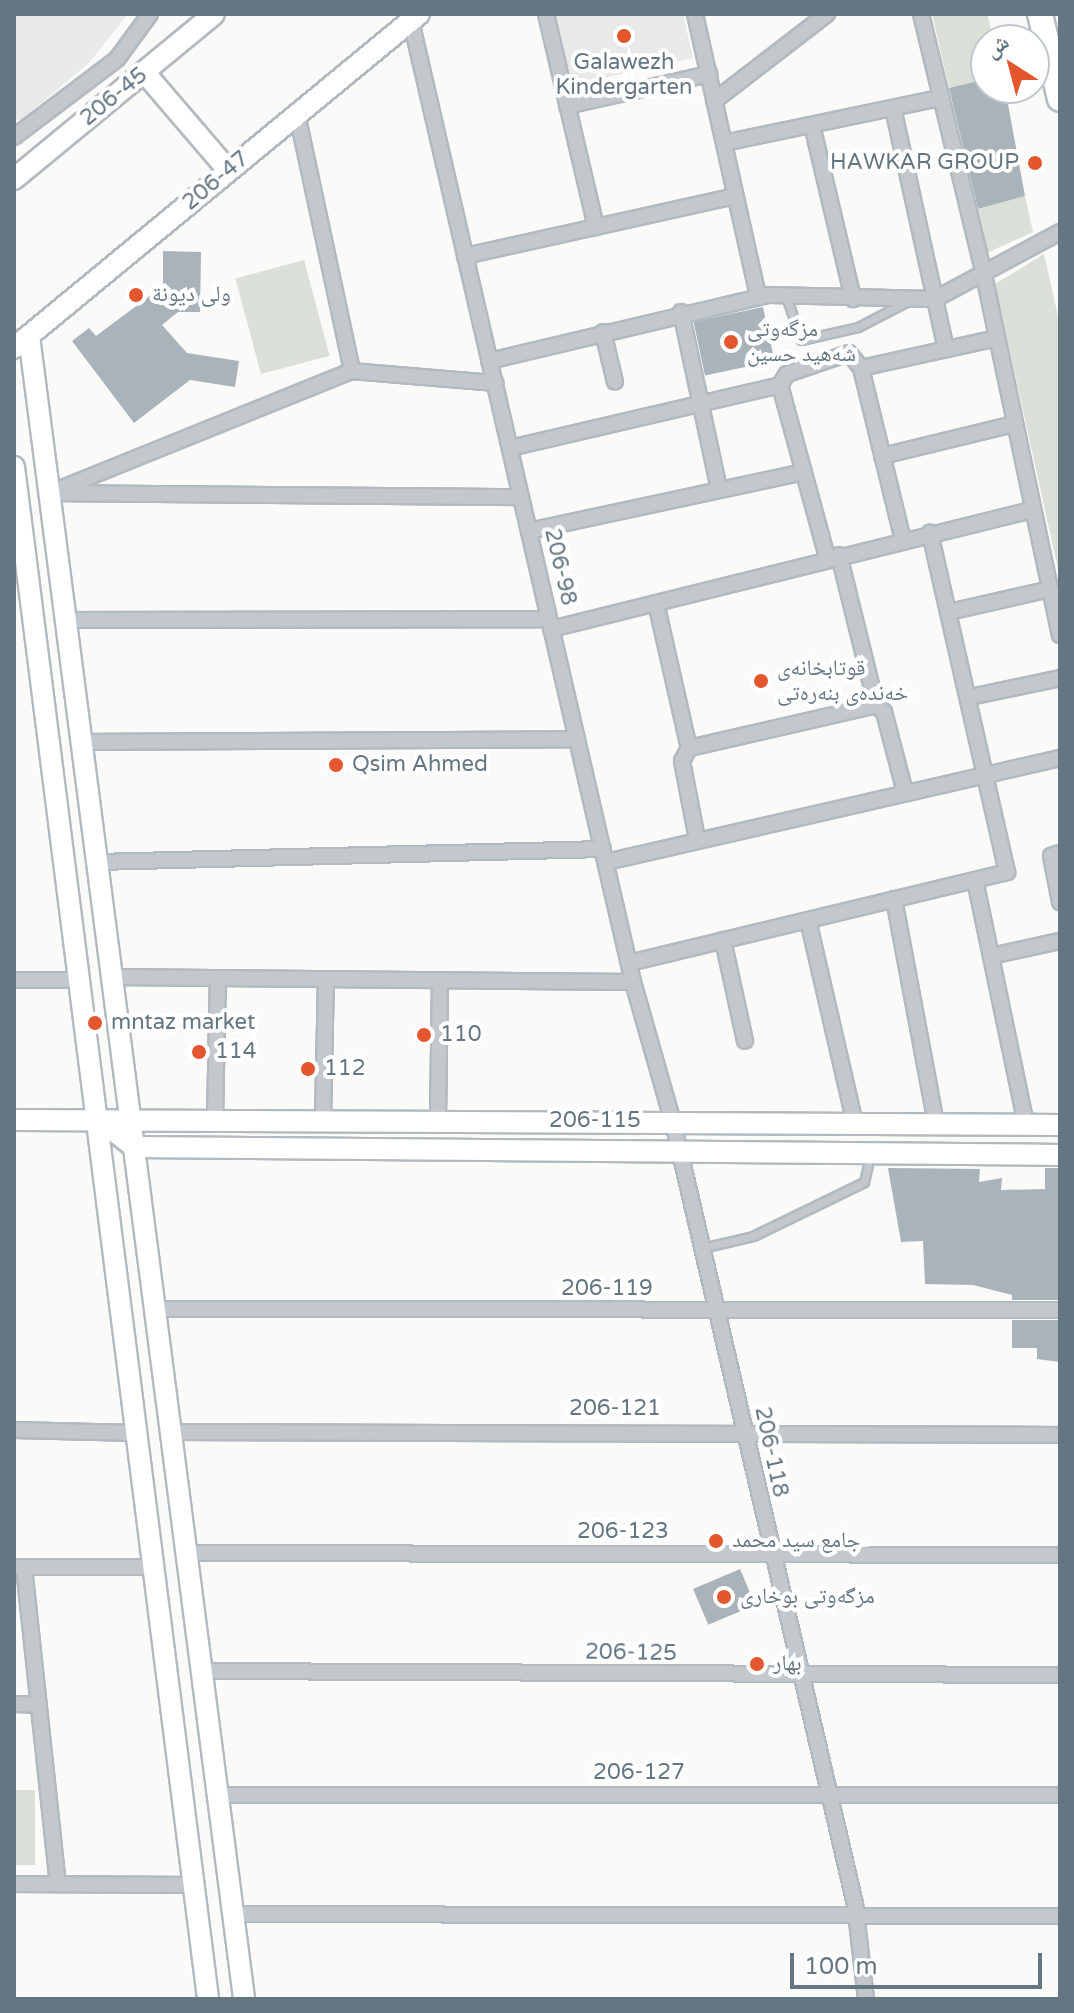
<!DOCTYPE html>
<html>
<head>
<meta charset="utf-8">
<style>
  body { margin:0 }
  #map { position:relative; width:1074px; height:2013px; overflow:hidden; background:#fafaf8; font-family:"Varela Round","Noto Naskh Arabic",sans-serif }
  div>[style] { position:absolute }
  .built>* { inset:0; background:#e8e9e9 }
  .green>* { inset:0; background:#dadfd7; transform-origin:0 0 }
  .building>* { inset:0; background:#aab3b9; transform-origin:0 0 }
  .roads { filter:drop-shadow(2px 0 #b3babf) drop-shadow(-2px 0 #b3babf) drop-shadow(0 2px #b3babf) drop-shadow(0 -2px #b3babf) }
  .lane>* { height:7px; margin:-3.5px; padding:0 3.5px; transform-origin:3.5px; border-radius:3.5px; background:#c3c8cc }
  .street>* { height:14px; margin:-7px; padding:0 7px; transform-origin:7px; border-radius:7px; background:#c3c8cc }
  .secondary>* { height:20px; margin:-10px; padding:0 10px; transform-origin:10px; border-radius:10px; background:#fff }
  .highway>* { height:24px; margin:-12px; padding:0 12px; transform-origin:12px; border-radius:12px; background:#fff }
  .dots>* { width:22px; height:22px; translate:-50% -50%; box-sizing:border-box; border:4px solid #fff; border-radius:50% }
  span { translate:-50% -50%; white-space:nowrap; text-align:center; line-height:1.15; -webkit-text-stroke:8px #fff; paint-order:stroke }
  .poi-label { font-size:22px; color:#657683 }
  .right { translate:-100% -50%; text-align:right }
  .left { translate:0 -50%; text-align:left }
  .street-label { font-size:22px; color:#657683 }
  .frame { position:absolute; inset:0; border:16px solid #657683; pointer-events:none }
  .north { position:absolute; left:970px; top:24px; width:80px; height:80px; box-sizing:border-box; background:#fff; border:2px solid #c1c8cd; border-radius:50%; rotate:324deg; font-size:22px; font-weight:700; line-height:32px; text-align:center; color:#657683 }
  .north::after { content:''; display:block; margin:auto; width:28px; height:36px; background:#e4572e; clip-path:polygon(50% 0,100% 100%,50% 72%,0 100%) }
  .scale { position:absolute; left:790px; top:1953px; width:252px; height:36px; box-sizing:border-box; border:4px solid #657683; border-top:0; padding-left:10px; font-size:24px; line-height:28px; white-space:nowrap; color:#657683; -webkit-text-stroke:6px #fff; paint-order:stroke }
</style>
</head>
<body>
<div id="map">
  <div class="built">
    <i style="clip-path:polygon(14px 14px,128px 14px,89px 63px,21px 120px,14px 119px)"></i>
    <i style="clip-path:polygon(553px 14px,683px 14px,693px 58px,573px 85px)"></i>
  </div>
  <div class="green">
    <i style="clip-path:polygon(932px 14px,987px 14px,994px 40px,986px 40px,986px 79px,949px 88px)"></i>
    <i style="clip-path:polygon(1025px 196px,1033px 232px,987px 253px,976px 210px)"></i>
    <i style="clip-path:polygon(1044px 254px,1060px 325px,1060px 578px,995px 284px)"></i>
    <i style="left:304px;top:260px;width:99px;height:71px;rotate:75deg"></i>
    <i style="left:14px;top:1790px;width:21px;height:75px"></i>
  </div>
  <div class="building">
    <i style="clip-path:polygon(986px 79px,986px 88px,1005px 88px,1025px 196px,978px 209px,949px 88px)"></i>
    <i style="clip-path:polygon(163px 251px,201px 252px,200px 312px,178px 312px,162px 325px,187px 353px,239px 361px,235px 387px,190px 380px,134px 423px,72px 341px,89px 328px,96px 336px,163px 286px)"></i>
    <i style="left:763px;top:307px;width:55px;height:71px;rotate:78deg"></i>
    <i style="clip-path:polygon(888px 1168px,980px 1169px,979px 1182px,1002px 1178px,1001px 1190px,1045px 1189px,1045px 1168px,1060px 1168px,1060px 1300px,1012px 1300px,1012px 1295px,973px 1285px,925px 1284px,923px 1241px,901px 1242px)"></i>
    <i style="clip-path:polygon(1012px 1320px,1060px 1320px,1060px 1362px,1037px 1359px,1037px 1348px,1012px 1348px)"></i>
    <i style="left:740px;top:1569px;width:39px;height:51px;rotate:67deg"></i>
  </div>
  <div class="roads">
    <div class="lane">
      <i style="left:786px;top:296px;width:46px;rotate:71.2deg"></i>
      <i style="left:801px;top:340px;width:58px;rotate:-12.8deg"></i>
      <i style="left:858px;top:327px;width:54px;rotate:-27.5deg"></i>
      <i style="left:702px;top:1248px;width:52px;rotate:-13.2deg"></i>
      <i style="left:753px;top:1236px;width:123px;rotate:-25.9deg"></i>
      <i style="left:864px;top:1182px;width:28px;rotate:-77deg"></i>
    </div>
    <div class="street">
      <i style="left:546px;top:14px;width:219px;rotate:76.8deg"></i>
      <i style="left:695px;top:14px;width:290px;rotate:77.4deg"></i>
      <i style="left:921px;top:14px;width:268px;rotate:76.4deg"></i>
      <i style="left:984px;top:275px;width:368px;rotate:78.1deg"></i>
      <i style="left:411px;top:21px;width:986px;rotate:76.99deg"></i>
      <i style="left:633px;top:982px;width:146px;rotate:74.1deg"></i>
      <i style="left:673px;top:1122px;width:803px;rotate:76.9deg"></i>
      <i style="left:855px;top:1904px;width:96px;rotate:83.4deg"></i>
      <i style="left:714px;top:101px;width:143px;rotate:-37.6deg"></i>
      <i style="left:567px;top:106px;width:146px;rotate:-12.7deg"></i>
      <i style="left:893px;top:108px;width:247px;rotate:77.6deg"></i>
      <i style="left:297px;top:114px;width:263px;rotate:77.9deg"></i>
      <i style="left:812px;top:125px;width:179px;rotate:76.7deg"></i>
      <i style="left:14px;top:137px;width:129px;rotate:-37.1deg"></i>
      <i style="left:117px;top:59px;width:56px;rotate:-53.7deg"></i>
      <i style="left:724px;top:143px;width:220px;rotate:-11.8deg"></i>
      <i style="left:465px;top:256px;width:277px;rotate:-12.5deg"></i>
      <i style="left:681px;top:312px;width:182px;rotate:77.9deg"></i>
      <i style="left:603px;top:332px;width:51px;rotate:76.5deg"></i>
      <i style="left:489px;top:361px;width:287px;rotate:-13.3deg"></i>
      <i style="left:768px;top:295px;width:167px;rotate:1.4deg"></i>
      <i style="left:935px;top:299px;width:142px;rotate:-28.2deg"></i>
      <i style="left:861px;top:368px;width:139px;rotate:-12.4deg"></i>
      <i style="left:510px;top:448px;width:277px;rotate:-13.1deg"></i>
      <i style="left:882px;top:456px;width:136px;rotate:-13.6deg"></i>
      <i style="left:57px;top:490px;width:318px;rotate:-22deg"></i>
      <i style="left:352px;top:371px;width:144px;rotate:4.8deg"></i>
      <i style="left:49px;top:493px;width:472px;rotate:0.5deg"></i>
      <i style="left:529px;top:531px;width:281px;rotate:-12.1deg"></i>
      <i style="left:839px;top:555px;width:154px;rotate:76.1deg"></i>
      <i style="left:876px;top:705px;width:11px;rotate:41deg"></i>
      <i style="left:884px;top:712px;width:83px;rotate:75.3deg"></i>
      <i style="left:827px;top:557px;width:178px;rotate:-105.3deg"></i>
      <i style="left:780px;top:385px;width:13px;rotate:-58deg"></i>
      <i style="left:787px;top:374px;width:65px;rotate:-18.7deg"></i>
      <i style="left:849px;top:353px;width:19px;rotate:51deg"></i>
      <i style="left:861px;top:368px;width:177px;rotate:76.3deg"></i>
      <i style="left:656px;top:603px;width:149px;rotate:77.2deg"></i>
      <i style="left:689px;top:748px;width:15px;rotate:118deg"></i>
      <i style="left:682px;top:761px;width:79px;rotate:79.1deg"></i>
      <i style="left:949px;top:612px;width:104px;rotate:-12.8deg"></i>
      <i style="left:66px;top:620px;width:483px;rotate:-0.1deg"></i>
      <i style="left:551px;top:629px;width:495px;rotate:-13.9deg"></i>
      <i style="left:970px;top:697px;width:92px;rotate:-11.9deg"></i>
      <i style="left:81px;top:742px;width:496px;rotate:-0.3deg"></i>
      <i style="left:689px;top:748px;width:192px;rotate:-12.9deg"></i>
      <i style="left:1060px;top:853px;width:9px;rotate:162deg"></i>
      <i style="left:1051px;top:856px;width:47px;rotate:78.9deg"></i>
      <i style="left:97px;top:862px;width:506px;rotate:-1.47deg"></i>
      <i style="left:606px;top:862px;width:466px;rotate:-12.9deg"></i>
      <i style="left:975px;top:880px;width:250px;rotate:78.2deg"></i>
      <i style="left:894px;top:899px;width:229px;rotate:79.4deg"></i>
      <i style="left:808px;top:920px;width:209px;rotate:77deg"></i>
      <i style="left:723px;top:940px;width:103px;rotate:77.7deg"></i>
      <i style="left:991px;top:956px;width:71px;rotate:-12.3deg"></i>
      <i style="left:629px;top:963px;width:389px;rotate:-13.5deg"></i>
      <i style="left:1007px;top:872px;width:348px;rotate:-102.8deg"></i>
      <i style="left:112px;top:977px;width:521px;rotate:0.55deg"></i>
      <i style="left:14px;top:980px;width:65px"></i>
      <i style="left:215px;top:1118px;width:140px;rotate:-88.8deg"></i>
      <i style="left:323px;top:1119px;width:140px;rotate:-88.8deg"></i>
      <i style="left:438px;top:1120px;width:140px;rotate:-89.2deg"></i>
      <i style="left:154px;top:1309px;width:906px;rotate:0.06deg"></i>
      <i style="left:14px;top:1430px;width:122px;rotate:1.4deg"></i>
      <i style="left:170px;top:1432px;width:890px;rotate:0.19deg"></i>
      <i style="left:186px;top:1553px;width:874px;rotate:0.13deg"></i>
      <i style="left:14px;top:1567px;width:139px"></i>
      <i style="left:24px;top:1567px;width:319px;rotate:83.9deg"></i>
      <i style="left:201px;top:1671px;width:859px;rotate:0.27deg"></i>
      <i style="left:14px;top:1704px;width:25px;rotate:2deg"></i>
      <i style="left:217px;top:1795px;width:843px"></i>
      <i style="left:14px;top:1884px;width:180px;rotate:0.3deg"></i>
      <i style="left:233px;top:1914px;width:827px;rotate:0.14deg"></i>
    </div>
    <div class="secondary">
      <i style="left:144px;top:72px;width:129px;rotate:49.4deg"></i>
      <i style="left:14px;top:179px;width:259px;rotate:-39.5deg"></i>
      <i style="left:29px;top:336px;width:1677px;rotate:82.63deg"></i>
      <i style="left:14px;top:348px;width:525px;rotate:-39.51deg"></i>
      <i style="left:14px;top:467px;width:1544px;rotate:82.78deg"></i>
      <i style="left:97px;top:1118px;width:47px;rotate:38.1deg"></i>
      <i style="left:134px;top:1147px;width:926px;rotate:0.49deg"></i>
      <i style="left:14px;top:1120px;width:1046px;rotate:0.27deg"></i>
    </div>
    <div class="highway">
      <i style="left:1040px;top:14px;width:87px;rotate:76.8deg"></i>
    </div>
  </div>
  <div class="dots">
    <i style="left:624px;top:36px;background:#e4572e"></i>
    <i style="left:1035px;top:163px;background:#e4572e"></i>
    <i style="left:136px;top:295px;background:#e4572e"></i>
    <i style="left:731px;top:342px;background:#e4572e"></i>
    <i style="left:761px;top:681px;background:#e4572e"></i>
    <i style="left:336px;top:765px;background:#e4572e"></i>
    <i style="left:95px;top:1023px;background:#e4572e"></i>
    <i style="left:424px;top:1035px;background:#e4572e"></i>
    <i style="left:199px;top:1052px;background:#e4572e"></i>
    <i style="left:308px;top:1069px;background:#e4572e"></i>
    <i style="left:716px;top:1541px;background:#e4572e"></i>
    <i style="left:724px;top:1597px;background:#e4572e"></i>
    <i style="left:757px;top:1664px;background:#e4572e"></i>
  </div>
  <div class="poi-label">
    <span style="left:624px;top:75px">Galawezh<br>Kindergarten</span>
    <span class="right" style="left:1019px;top:163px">HAWKAR GROUP</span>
    <span class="left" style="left:152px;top:295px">ولی دیونة</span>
    <span class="left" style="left:747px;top:342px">مزگەوتی<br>شەهید حسين</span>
    <span class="left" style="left:777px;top:681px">قوتابخانەی<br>خەندەی بنەرەتی</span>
    <span class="left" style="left:352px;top:765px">Qsim Ahmed</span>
    <span class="left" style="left:111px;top:1023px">mntaz market</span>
    <span class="left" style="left:440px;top:1035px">110</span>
    <span class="left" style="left:215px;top:1052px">114</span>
    <span class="left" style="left:324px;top:1069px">112</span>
    <span class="left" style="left:732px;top:1541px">جامع سيد محمد</span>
    <span class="left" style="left:740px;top:1597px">مزگەوتی بوخاری</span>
    <span class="left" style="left:773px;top:1664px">بهار</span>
  </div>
  <div class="street-label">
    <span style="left:114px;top:97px;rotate:-39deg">206-45</span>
    <span style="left:216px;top:181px;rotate:-40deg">206-47</span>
    <span style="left:560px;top:567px;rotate:77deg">206-98</span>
    <span style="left:595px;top:1121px">206-115</span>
    <span style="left:607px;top:1289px">206-119</span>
    <span style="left:615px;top:1409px">206-121</span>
    <span style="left:771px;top:1452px;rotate:78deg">206-118</span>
    <span style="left:623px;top:1532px">206-123</span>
    <span style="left:631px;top:1653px;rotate:1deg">206-125</span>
    <span style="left:639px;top:1773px">206-127</span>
  </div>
  <div class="frame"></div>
  <div class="north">ش</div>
  <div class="scale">100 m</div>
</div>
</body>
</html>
